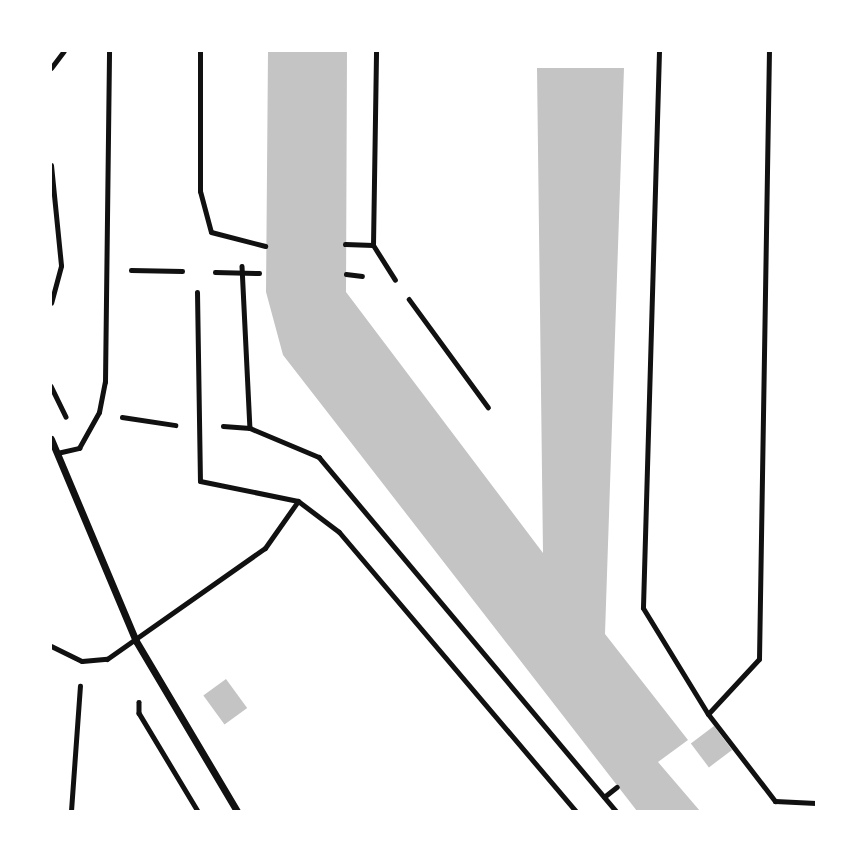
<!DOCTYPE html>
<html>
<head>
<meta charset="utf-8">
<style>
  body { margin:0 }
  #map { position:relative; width:867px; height:862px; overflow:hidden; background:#fff; font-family:"Alegreya Sans",sans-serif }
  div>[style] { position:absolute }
  .building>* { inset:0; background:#c4c4c4; transform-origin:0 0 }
  .path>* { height:4.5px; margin:-2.25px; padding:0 2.25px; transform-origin:2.25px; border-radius:2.25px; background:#111 }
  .service>* { height:5px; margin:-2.5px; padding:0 2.5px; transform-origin:2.5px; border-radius:2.5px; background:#111 }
  .minor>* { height:7px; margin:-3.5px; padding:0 3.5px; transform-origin:3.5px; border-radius:3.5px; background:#111 }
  span { translate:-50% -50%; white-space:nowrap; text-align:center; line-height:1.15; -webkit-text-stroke:5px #fff; paint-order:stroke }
  .frame { position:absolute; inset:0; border:52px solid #fff; pointer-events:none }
</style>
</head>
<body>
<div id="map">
  <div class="building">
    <i style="clip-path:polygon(268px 51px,347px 51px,346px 292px,543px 553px,537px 68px,624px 68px,605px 634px,688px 740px,658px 762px,700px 811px,637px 811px,283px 355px,266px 292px)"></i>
    <i style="left:226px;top:679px;width:36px;height:28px;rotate:54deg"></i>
    <i style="left:714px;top:726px;width:30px;height:29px;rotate:53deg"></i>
  </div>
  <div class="path">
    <i style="left:242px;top:266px;width:162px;rotate:87.2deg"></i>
    <i style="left:250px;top:428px;width:75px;rotate:22.8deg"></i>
    <i style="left:319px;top:457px;width:462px;rotate:50deg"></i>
    <i style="left:131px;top:270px;width:51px;rotate:1.1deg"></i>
    <i style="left:215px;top:272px;width:44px;rotate:1.3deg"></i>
    <i style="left:346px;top:274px;width:16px;rotate:7deg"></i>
    <i style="left:409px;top:299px;width:134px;rotate:53.8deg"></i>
    <i style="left:51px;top:386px;width:34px;rotate:64deg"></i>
    <i style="left:122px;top:417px;width:54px;rotate:8.6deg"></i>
    <i style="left:223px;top:426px;width:27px;rotate:4deg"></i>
    <i style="left:139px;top:702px;width:11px;rotate:90deg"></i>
    <i style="left:139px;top:713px;width:114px;rotate:59deg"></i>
    <i style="left:604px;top:797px;width:16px;rotate:-38deg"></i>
    <i style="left:71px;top:811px;width:125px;rotate:-85.9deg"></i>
  </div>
  <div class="service">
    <i style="left:200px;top:51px;width:140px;rotate:90deg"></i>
    <i style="left:200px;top:191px;width:42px;rotate:75deg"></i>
    <i style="left:211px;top:232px;width:56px;rotate:14.5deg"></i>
    <i style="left:659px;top:51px;width:557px;rotate:91.65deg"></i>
    <i style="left:643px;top:608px;width:124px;rotate:58.5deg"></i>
    <i style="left:708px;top:714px;width:110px;rotate:52.4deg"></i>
    <i style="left:775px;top:801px;width:41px;rotate:2.8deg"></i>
    <i style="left:51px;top:68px;width:21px;rotate:-53deg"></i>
    <i style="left:51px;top:165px;width:101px;rotate:84.3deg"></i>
    <i style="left:61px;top:266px;width:38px;rotate:105deg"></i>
    <i style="left:345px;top:244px;width:28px;rotate:2deg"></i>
    <i style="left:373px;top:245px;width:41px;rotate:57.8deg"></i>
    <i style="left:373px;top:245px;width:194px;rotate:-89.1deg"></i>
    <i style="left:197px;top:292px;width:189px;rotate:89.1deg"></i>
    <i style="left:200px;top:481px;width:100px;rotate:11.5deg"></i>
    <i style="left:298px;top:501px;width:51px;rotate:37.1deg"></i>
    <i style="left:339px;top:532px;width:366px;rotate:49.7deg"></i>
    <i style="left:57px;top:453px;width:23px;rotate:-13deg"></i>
    <i style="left:79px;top:448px;width:41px;rotate:-60.9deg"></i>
    <i style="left:99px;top:412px;width:31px;rotate:-79deg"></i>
    <i style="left:105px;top:382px;width:331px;rotate:-89.3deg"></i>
    <i style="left:51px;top:646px;width:34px;rotate:26deg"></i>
    <i style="left:82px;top:661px;width:25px;rotate:-5deg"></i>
    <i style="left:107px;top:659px;width:193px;rotate:-35.1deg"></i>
    <i style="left:265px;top:548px;width:57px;rotate:-54.9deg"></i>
    <i style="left:708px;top:714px;width:75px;rotate:-47.2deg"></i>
    <i style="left:759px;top:659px;width:608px;rotate:-89.06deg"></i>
  </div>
  <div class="minor">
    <i style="left:51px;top:439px;width:219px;rotate:67.2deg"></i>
    <i style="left:136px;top:641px;width:198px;rotate:59.3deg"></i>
  </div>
  <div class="frame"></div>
</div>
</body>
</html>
